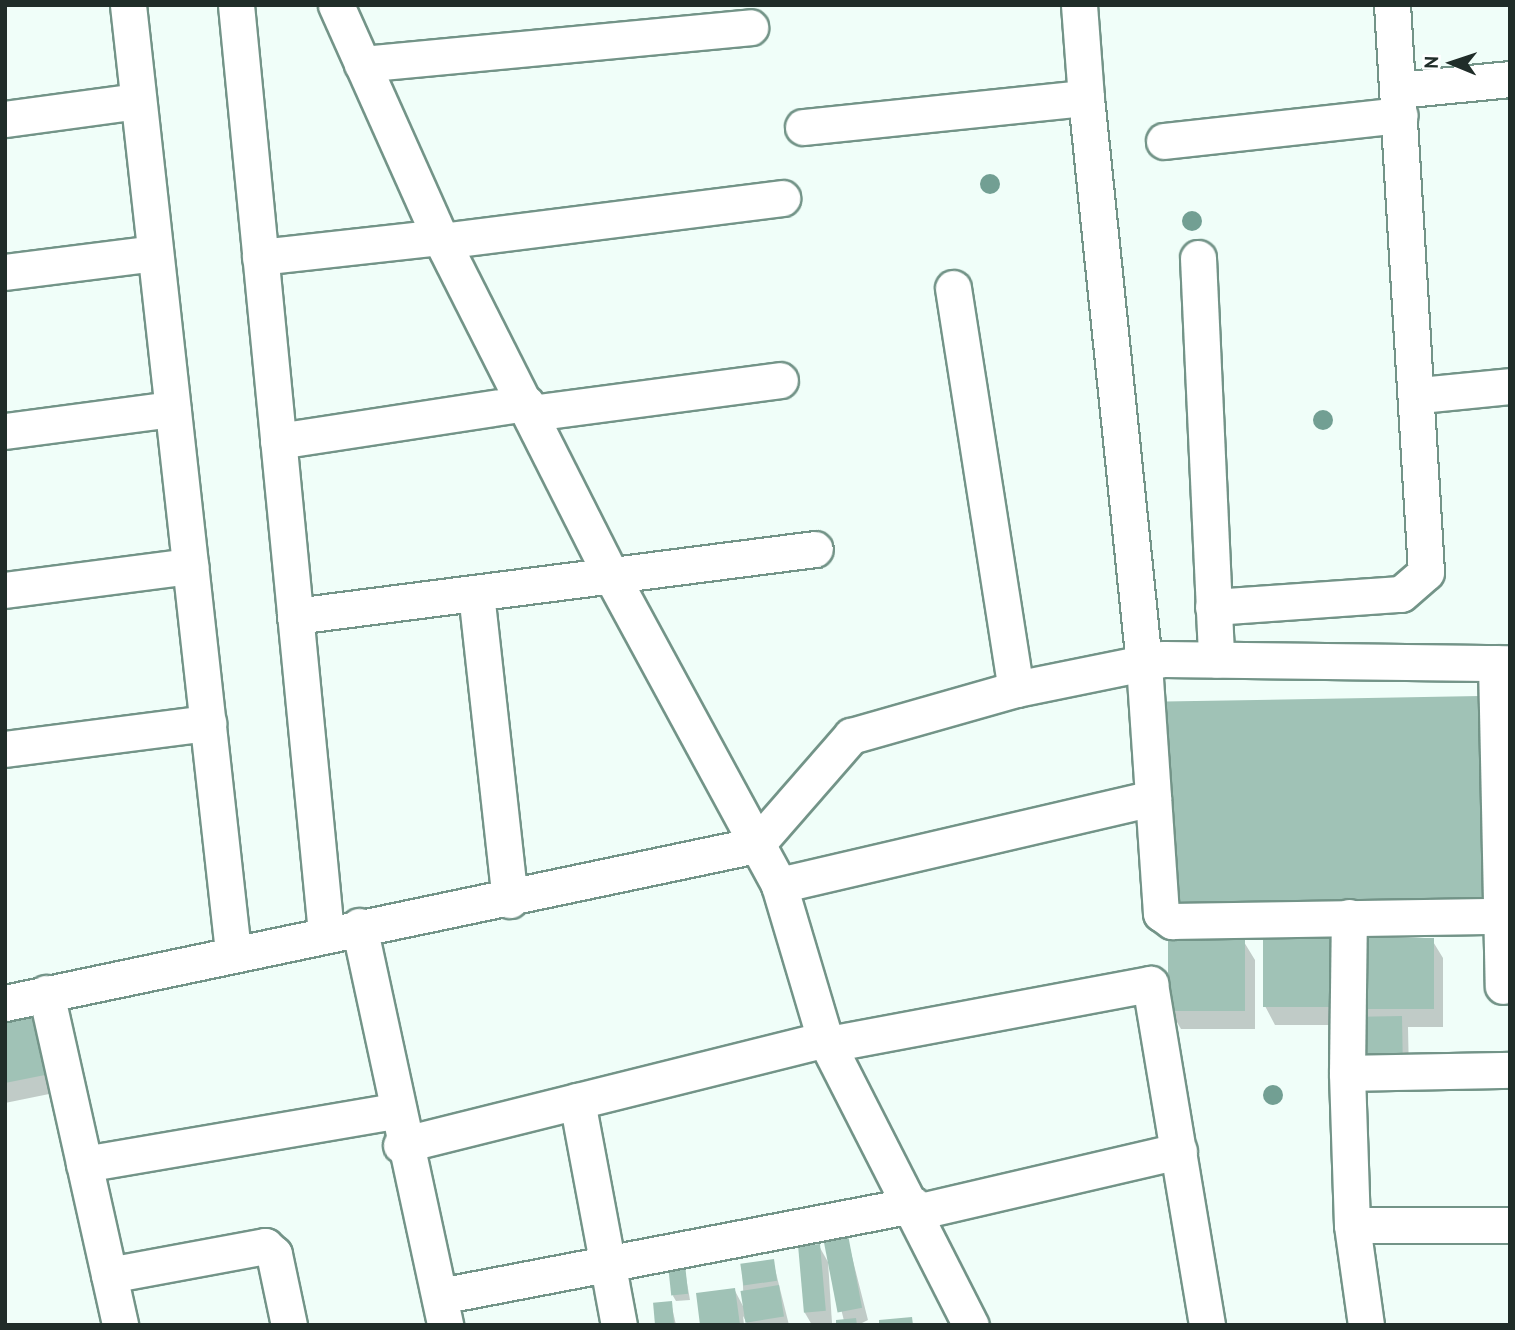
<!DOCTYPE html>
<html>
<head>
<meta charset="utf-8">
<style>
  body { margin:0 }
  #map { position:relative; width:1515px; height:1330px; overflow:hidden; background:#f0fef9; font-family:"PT Sans",sans-serif }
  div>[style] { position:absolute }
  .shadow>* { inset:0; background:#0003 }
  .building>* { inset:0; background:#a0c2b6; transform-origin:0 0 }
  .roads { filter:drop-shadow(2px 0 #739488) drop-shadow(-2px 0 #739488) drop-shadow(0 2px #739488) drop-shadow(0 -2px #739488) }
  .minor>* { height:35px; margin:-17.5px; padding:0 17.5px; transform-origin:17.5px; border-radius:17.5px; background:#fff }
  .trees>* { width:20px; height:20px; margin:-10px; border-radius:50%; background:#729f93 }
  span { translate:-50% -50%; white-space:nowrap; text-align:center; line-height:1.15; -webkit-text-stroke:5px #fff; paint-order:stroke }
  .frame { position:absolute; inset:0; border:7px solid #202d29; pointer-events:none }
  .north { position:absolute; left:1417px; top:28px; width:70px; height:70px; -webkit-text-stroke:5px #fff; paint-order:stroke; rotate:272deg; font-size:19px; font-weight:700; line-height:28px; text-align:center; color:#202d29 }
  .north::after { content:''; display:block; margin:auto; width:24px; height:32px; background:#202d29; clip-path:polygon(50% 0,100% 100%,50% 72%,0 100%) }
</style>
</head>
<body>
<div id="map">
  <div class="shadow">
    <i style="clip-path:polygon(1171px 914px,1337px 935px,1350px 1025px,1275px 1025px,1265px 1006px,1265px 936px,1191px 938px,1244px 942px,1255px 960px,1255px 1029px,1181px 1029px,1170px 1010px,1187px 941px)"></i>
    <i style="clip-path:polygon(1358px 940px,1432px 940px,1443px 958px,1443px 1027px,1408px 1027px,1409px 1076px,1365px 1065px)"></i>
    <i style="clip-path:polygon(5px 1015px,59px 1092px,5px 1103px)"></i>
    <i style="clip-path:polygon(847px 1237px,868px 1320px,858px 1325px,838px 1325px,844px 1321px,825px 1242px)"></i>
    <i style="clip-path:polygon(819px 1246px,828px 1262px,832px 1323px,812px 1325px,805px 1313px)"></i>
    <i style="clip-path:polygon(773px 1261px,789px 1325px,748px 1325px,743px 1316px,744px 1325px,702px 1325px,734px 1289px,744px 1308px,742px 1265px)"></i>
    <i style="clip-path:polygon(684px 1266px,690px 1300px,676px 1301px,673px 1296px)"></i>
    <i style="clip-path:polygon(671px 1303px,676px 1325px,657px 1325px)"></i>
  </div>
  <div class="building">
    <i style="left:1480px;top:696px;width:211px;height:315px;rotate:89deg"></i>
    <i style="left:1263px;top:936px;width:77px;height:71px"></i>
    <i style="left:1356px;top:938px;width:78px;height:71px"></i>
    <i style="left:1168px;top:940px;width:77px;height:71px"></i>
    <i style="clip-path:polygon(37px 1007px,50px 1074px,5px 1083px,5px 1013px)"></i>
    <i style="left:1402px;top:1016px;width:49px;height:40px;rotate:89deg"></i>
    <i style="left:848px;top:1235px;width:74px;height:25px;rotate:79deg"></i>
    <i style="left:820px;top:1244px;width:67px;height:22px;rotate:85deg"></i>
    <i style="left:774px;top:1259px;width:22px;height:34px;rotate:82deg"></i>
    <i style="left:685px;top:1264px;width:30px;height:17px;rotate:84deg"></i>
    <i style="left:779px;top:1285px;width:32px;height:39px;rotate:81deg"></i>
    <i style="clip-path:polygon(735px 1288px,740px 1325px,700px 1325px,696px 1293px)"></i>
    <i style="left:672px;top:1301px;width:24px;height:19px;rotate:85deg"></i>
    <i style="clip-path:polygon(912px 1317px,913px 1325px,879px 1325px,879px 1320px)"></i>
    <i style="clip-path:polygon(856px 1318px,857px 1325px,836px 1325px,836px 1320px)"></i>
  </div>
  <div class="roads">
    <div class="minor">
      <i style="left:128px;top:5px;width:953px;rotate:83.67deg"></i>
      <i style="left:236px;top:5px;width:932px;rotate:84.46deg"></i>
      <i style="left:336px;top:5px;width:254px;rotate:65.9deg"></i>
      <i style="left:440px;top:237px;width:381px;rotate:63.2deg"></i>
      <i style="left:612px;top:577px;width:350px;rotate:61.5deg"></i>
      <i style="left:779px;top:885px;width:161px;rotate:73.4deg"></i>
      <i style="left:825px;top:1039px;width:321px;rotate:63deg"></i>
      <i style="left:362px;top:64px;width:390px;rotate:-5.4deg"></i>
      <i style="left:1398px;top:90px;width:113px;rotate:-5.6deg"></i>
      <i style="left:1086px;top:98px;width:569px;rotate:84.15deg"></i>
      <i style="left:1144px;top:664px;width:250px;rotate:86.1deg"></i>
      <i style="left:1161px;top:913px;width:14px;rotate:36deg"></i>
      <i style="left:1172px;top:921px;width:329px;rotate:-0.9deg"></i>
      <i style="left:5px;top:119px;width:134px;rotate:-7.7deg"></i>
      <i style="left:803px;top:127px;width:284px;rotate:-5.9deg"></i>
      <i style="left:1086px;top:98px;width:93px;rotate:-94.3deg"></i>
      <i style="left:1164px;top:141px;width:237px;rotate:-6.3deg"></i>
      <i style="left:442px;top:241px;width:343px;rotate:-7.2deg"></i>
      <i style="left:260px;top:257px;width:181px;rotate:-6.3deg"></i>
      <i style="left:1198px;top:258px;width:402px;rotate:87.4deg"></i>
      <i style="left:5px;top:272px;width:151px;rotate:-7.2deg"></i>
      <i style="left:953px;top:288px;width:406px;rotate:81.1deg"></i>
      <i style="left:1420px;top:395px;width:90px;rotate:-5.7deg"></i>
      <i style="left:531px;top:413px;width:251px;rotate:-7.5deg"></i>
      <i style="left:5px;top:431px;width:169px;rotate:-7.5deg"></i>
      <i style="left:278px;top:441px;width:251px;rotate:-8.7deg"></i>
      <i style="left:5px;top:590px;width:187px;rotate:-7.4deg"></i>
      <i style="left:476px;top:593px;width:309px;rotate:83.7deg"></i>
      <i style="left:1213px;top:607px;width:188px;rotate:-4deg"></i>
      <i style="left:1401px;top:594px;width:33px;rotate:-41deg"></i>
      <i style="left:1426px;top:572px;width:568px;rotate:-93.43deg"></i>
      <i style="left:295px;top:616px;width:524px;rotate:-7.34deg"></i>
      <i style="left:1496px;top:663px;width:323px;rotate:88.8deg"></i>
      <i style="left:5px;top:749px;width:205px;rotate:-7.3deg"></i>
      <i style="left:779px;top:885px;width:384px;rotate:-13.1deg"></i>
      <i style="left:359px;top:926px;width:408px;rotate:77.8deg"></i>
      <i style="left:46px;top:993px;width:340px;rotate:77.4deg"></i>
      <i style="left:5px;top:1003px;width:767px;rotate:-11.88deg"></i>
      <i style="left:756px;top:845px;width:145px;rotate:-48.9deg"></i>
      <i style="left:851px;top:736px;width:172px;rotate:-15.9deg"></i>
      <i style="left:1016px;top:689px;width:151px;rotate:-11.5deg"></i>
      <i style="left:1164px;top:659px;width:346px;rotate:0.7deg"></i>
      <i style="left:829px;top:1044px;width:327px;rotate:-10.6deg"></i>
      <i style="left:1150px;top:984px;width:346px;rotate:80.5deg"></i>
      <i style="left:1347px;top:1073px;width:156px;rotate:-89.3deg"></i>
      <i style="left:577px;top:1101px;width:228px;rotate:79.4deg"></i>
      <i style="left:401px;top:1145px;width:437px;rotate:-14deg"></i>
      <i style="left:84px;top:1164px;width:315px;rotate:-9.7deg"></i>
      <i style="left:916px;top:1212px;width:270px;rotate:-13.1deg"></i>
      <i style="left:1352px;top:1225px;width:158px"></i>
      <i style="left:109px;top:1275px;width:159px;rotate:-10.5deg"></i>
      <i style="left:265px;top:1246px;width:12px;rotate:42deg"></i>
      <i style="left:274px;top:1254px;width:73px;rotate:78.1deg"></i>
      <i style="left:440px;top:1296px;width:482px;rotate:-10.9deg"></i>
      <i style="left:1366px;top:1325px;width:101px;rotate:-98deg"></i>
      <i style="left:1352px;top:1225px;width:152px;rotate:-91.9deg"></i>
      <i style="left:1347px;top:1073px;width:163px;rotate:-1.1deg"></i>
    </div>
  </div>
  <div class="trees">
    <i style="left:990px;top:184px"></i>
    <i style="left:1192px;top:221px"></i>
    <i style="left:1323px;top:420px"></i>
    <i style="left:1273px;top:1095px"></i>
  </div>
  <div class="frame"></div>
  <div class="north">N</div>
</div>
</body>
</html>
